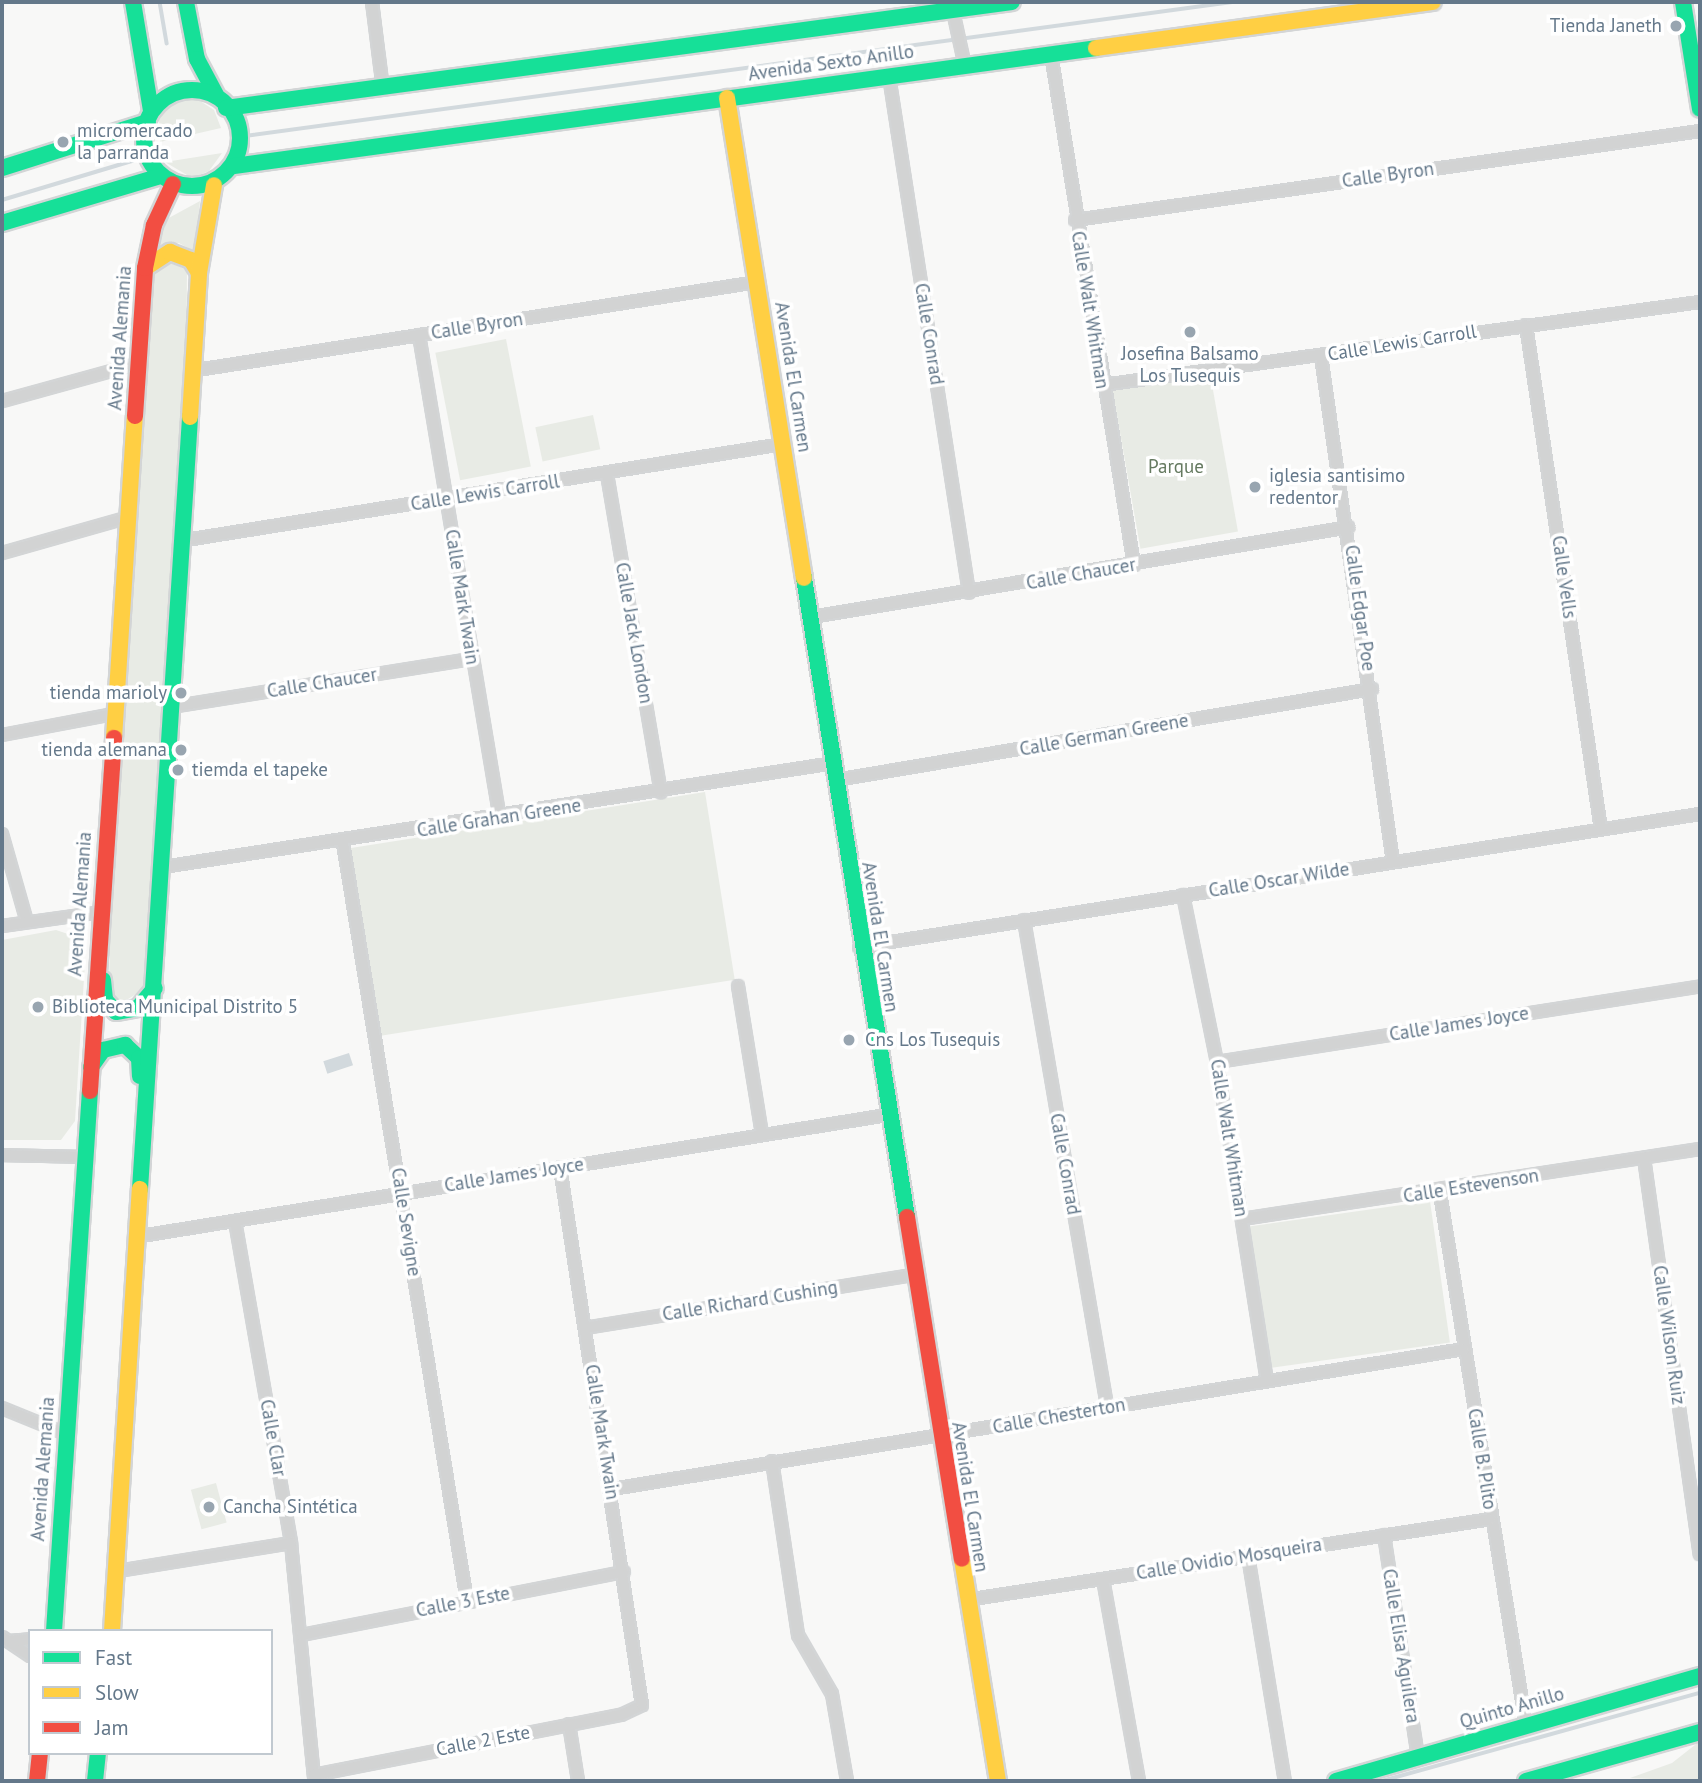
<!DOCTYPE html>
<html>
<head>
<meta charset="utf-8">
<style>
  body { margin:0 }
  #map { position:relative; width:1702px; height:1783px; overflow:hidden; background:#f8f8f7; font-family:"PT Sans",sans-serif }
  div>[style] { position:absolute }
  .green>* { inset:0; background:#e8ebe5; transform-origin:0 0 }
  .water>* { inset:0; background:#d2d9dd; transform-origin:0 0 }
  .stream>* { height:3.5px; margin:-1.75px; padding:0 1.75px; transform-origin:1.75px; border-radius:1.75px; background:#d2d9dd }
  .roads { filter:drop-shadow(2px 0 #d3d5d6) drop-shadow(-2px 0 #d3d5d6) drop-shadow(0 2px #d3d5d6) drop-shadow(0 -2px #d3d5d6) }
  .street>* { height:10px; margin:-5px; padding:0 5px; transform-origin:5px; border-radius:5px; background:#d2d3d3 }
  .fast>* { height:16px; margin:-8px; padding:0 8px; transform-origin:8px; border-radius:8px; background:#16e098 }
  .fast>.ring { margin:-8px; padding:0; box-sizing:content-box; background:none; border:16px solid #16e098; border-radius:50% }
  .slow>* { height:16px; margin:-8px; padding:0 8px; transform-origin:8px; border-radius:8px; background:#ffcf43 }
  .jam>* { height:16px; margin:-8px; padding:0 8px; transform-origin:8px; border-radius:8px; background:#f24e42 }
  .dots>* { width:19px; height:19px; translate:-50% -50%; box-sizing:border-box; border:4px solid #fff; border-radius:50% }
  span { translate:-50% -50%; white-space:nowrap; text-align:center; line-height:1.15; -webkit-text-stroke:7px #fff; paint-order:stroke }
  .poi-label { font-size:19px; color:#64788a }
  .right { translate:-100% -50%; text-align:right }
  .left { translate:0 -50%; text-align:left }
  .street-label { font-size:19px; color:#64788a }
  .park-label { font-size:19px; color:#657a60 }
  .frame { position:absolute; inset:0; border:4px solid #64788a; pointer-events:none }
  .legend { position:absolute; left:28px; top:1629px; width:245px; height:126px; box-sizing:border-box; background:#fff; border:2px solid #c1c9d0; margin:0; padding:9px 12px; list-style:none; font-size:21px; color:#64788a }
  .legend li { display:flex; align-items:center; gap:14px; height:35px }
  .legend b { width:35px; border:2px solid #c1c9d0 }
</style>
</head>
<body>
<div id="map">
  <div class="green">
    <i style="clip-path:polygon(194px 97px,214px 110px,221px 128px,160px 142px,159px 120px,167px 106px)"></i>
    <i style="clip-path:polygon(222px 153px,209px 171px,192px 178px,165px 162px)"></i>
    <i style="clip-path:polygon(200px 201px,195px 252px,179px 243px,153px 247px,165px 220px)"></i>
    <i style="clip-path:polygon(170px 260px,187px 271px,186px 387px,146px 988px,120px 1004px,109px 994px,111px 871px,151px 272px)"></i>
    <i style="left:506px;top:339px;width:130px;height:72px;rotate:79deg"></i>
    <i style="left:1210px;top:373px;width:161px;height:99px;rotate:80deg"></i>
    <i style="left:593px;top:415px;width:35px;height:59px;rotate:78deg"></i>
    <i style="left:705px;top:792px;width:190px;height:360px;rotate:81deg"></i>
    <i style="clip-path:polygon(56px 930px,77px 937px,85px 962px,75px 1121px,61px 1140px,2px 1140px,2px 940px)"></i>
    <i style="left:1430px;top:1201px;width:143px;height:183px;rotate:82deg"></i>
    <i style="left:216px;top:1483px;width:41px;height:26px;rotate:75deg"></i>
    <i style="clip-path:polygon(1700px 1741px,1698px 1781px,1630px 1778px,1672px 1763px)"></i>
  </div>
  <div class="water">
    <i style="left:349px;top:1053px;width:13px;height:27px;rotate:72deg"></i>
  </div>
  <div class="stream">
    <i style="left:160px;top:2px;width:42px;rotate:80.3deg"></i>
    <i style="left:245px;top:136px;width:996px;rotate:-7.73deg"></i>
    <i style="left:2px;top:200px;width:136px;rotate:-16.7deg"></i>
    <i style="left:1382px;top:1781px;width:330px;rotate:-15.5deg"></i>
  </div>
  <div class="roads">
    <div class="street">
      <i style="left:372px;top:2px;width:88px;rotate:82.8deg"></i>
      <i style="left:951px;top:2px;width:66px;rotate:77.7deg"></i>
      <i style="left:1051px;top:54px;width:518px;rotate:80.77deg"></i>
      <i style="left:889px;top:76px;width:523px;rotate:81.2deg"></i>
      <i style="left:1075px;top:220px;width:631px;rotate:-8.1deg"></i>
      <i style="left:1526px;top:325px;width:510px;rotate:81.54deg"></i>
      <i style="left:419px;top:335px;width:489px;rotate:80.5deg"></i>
      <i style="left:1321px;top:356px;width:511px;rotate:81.9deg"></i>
      <i style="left:197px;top:370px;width:567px;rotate:-8.93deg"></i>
      <i style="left:1103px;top:385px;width:603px;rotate:-7.92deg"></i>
      <i style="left:2px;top:401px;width:143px;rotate:-15.4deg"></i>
      <i style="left:607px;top:474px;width:323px;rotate:80.4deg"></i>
      <i style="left:186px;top:540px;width:605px;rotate:-9.14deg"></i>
      <i style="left:2px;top:553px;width:129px;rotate:-15.8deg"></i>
      <i style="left:812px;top:617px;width:544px;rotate:-9.51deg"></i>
      <i style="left:171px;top:707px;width:305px;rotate:-9.1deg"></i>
      <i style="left:2px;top:735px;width:113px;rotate:-10.7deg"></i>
      <i style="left:836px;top:780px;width:544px;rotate:-9.64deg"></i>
      <i style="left:2px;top:834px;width:91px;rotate:74.1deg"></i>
      <i style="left:343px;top:843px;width:768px;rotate:80.71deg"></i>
      <i style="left:163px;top:867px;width:679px;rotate:-8.81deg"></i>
      <i style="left:1183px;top:895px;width:170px;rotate:78.5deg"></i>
      <i style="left:1217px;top:1062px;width:323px;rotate:81.1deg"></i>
      <i style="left:1024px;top:920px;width:495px;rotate:80.3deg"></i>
      <i style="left:2px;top:926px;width:100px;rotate:-8deg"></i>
      <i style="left:859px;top:947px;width:851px;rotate:-8.99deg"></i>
      <i style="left:738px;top:986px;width:150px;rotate:80.8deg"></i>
      <i style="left:1217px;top:1062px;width:489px;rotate:-8.9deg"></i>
      <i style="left:2px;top:1155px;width:81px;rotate:1.4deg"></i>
      <i style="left:1644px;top:1158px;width:400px;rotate:82deg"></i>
      <i style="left:1440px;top:1193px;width:539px;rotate:80.82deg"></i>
      <i style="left:1242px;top:1219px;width:463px;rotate:-8.7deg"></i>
      <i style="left:235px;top:1221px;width:327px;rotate:80.1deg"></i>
      <i style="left:291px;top:1543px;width:237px;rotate:84.4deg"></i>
      <i style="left:141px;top:1236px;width:756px;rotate:-9.21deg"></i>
      <i style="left:585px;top:1328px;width:333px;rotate:-9.2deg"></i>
      <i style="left:2px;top:1408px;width:69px;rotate:22.1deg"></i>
      <i style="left:772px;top:1461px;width:176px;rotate:81.5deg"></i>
      <i style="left:798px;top:1635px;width:68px;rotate:60deg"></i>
      <i style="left:832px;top:1694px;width:88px;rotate:80.2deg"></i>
      <i style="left:612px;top:1489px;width:863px;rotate:-9.33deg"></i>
      <i style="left:1384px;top:1535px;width:225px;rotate:81.3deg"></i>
      <i style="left:1248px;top:1556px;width:228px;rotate:80.7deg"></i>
      <i style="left:118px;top:1571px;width:175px;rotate:-9.2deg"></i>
      <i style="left:1103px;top:1579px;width:205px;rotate:79.9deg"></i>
      <i style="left:966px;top:1600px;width:531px;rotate:-8.77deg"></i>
      <i style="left:302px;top:1635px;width:328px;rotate:-11.1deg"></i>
      <i style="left:2px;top:1637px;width:34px;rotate:34deg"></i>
      <i style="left:9px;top:1641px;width:21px;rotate:-5deg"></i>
      <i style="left:569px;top:1724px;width:58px;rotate:81deg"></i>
      <i style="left:314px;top:1775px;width:313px;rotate:-11.1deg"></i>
      <i style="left:621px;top:1715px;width:23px;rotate:-25deg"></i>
      <i style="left:642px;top:1705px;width:544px;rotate:-98.67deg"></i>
    </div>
    <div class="fast">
      <i style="left:133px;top:2px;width:110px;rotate:80.6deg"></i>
      <i style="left:186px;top:2px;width:58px;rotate:79.1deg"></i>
      <i style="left:197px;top:59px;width:40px;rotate:62deg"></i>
      <i style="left:1683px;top:2px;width:108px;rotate:81deg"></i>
      <i class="ring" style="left:144px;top:90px;width:80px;height:80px"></i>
      <i style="left:226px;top:108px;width:793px;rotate:-7.68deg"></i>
      <i style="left:234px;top:166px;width:870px;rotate:-7.79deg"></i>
      <i style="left:2px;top:168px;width:153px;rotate:-17.5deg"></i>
      <i style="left:2px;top:223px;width:166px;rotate:-16.5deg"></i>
      <i style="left:804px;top:578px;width:647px;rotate:80.84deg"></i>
      <i style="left:103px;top:980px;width:20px;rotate:84deg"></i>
      <i style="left:105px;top:1000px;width:16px;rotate:47deg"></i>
      <i style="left:116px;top:1012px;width:22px;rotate:-10deg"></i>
      <i style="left:138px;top:1008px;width:26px;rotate:-50deg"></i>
      <i style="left:91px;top:1067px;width:21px;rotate:-55deg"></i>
      <i style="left:103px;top:1050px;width:23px;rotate:-13deg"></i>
      <i style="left:125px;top:1045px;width:19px;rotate:43deg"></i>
      <i style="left:139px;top:1058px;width:18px;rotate:87deg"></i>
      <i style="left:140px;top:1189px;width:774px;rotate:-86.29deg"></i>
      <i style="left:54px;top:1631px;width:541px;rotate:-86.19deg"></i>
      <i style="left:95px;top:1781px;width:28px;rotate:-84deg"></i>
      <i style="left:1336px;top:1781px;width:379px;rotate:-16.1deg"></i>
      <i style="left:1526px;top:1781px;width:181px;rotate:-15.7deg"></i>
    </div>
    <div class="slow">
      <i style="left:1096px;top:48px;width:340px;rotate:-7.8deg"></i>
      <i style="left:727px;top:98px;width:486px;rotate:80.9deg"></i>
      <i style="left:145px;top:268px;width:30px;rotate:-33deg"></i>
      <i style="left:170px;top:252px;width:22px;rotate:21deg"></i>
      <i style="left:191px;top:260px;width:15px;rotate:58deg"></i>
      <i style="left:190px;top:417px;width:144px;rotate:-86.4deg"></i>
      <i style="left:199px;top:273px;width:89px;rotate:-80.3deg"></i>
      <i style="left:114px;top:738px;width:323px;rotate:-86.3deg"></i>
      <i style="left:962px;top:1559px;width:225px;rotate:80.8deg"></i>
      <i style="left:112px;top:1631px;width:443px;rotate:-86.4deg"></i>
    </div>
    <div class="jam">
      <i style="left:135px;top:416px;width:148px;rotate:-86.1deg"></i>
      <i style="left:145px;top:268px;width:44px;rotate:-78.2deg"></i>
      <i style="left:154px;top:225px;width:45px;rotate:-65.1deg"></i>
      <i style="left:90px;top:1091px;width:354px;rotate:-86.1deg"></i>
      <i style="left:907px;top:1217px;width:346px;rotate:80.9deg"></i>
      <i style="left:37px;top:1781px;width:28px;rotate:-84deg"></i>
    </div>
  </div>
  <div class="dots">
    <i style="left:1676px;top:26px;background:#98a5b0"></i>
    <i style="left:63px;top:142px;background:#98a5b0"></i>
    <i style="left:1190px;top:332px;background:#98a5b0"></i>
    <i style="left:1255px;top:487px;background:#98a5b0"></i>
    <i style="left:181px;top:693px;background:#98a5b0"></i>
    <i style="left:181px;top:750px;background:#98a5b0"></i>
    <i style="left:178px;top:770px;background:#98a5b0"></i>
    <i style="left:38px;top:1007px;background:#98a5b0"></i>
    <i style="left:849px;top:1040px;background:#98a5b0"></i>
    <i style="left:209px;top:1507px;background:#98a5b0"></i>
  </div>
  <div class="poi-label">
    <span class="right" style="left:1662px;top:26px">Tienda Janeth</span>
    <span class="left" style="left:77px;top:142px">micromercado<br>la parranda</span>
    <span style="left:1190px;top:365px">Josefina Balsamo<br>Los Tusequis</span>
    <span class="left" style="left:1269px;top:487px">iglesia santisimo<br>redentor</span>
    <span class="right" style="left:167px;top:693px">tienda marioly</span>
    <span class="right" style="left:167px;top:750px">tienda alemana</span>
    <span class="left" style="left:192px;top:770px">tiemda el tapeke</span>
    <span class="left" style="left:52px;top:1007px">Biblioteca Municipal Distrito 5</span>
    <span class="left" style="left:865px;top:1040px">Cns Los Tusequis</span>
    <span class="left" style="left:223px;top:1507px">Cancha Sintética</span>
  </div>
  <div class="street-label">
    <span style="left:831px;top:63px;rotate:-8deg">Avenida Sexto Anillo</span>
    <span style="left:1388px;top:175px;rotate:-8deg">Calle Byron</span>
    <span style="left:1090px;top:310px;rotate:81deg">Calle Walt Whitman</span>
    <span style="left:477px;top:326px;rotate:-9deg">Calle Byron</span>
    <span style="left:929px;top:334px;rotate:81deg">Calle Conrad</span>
    <span style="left:120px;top:338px;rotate:-86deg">Avenida Alemania</span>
    <span style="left:1402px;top:343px;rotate:-9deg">Calle Lewis Carroll</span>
    <span style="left:793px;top:377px;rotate:81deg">Avenida El Carmen</span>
    <span style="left:485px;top:493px;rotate:-9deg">Calle Lewis Carroll</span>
    <span style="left:1081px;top:574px;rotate:-10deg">Calle Chaucer</span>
    <span style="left:1564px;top:577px;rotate:82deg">Calle Vells</span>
    <span style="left:462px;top:597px;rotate:81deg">Calle Mark Twain</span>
    <span style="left:1360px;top:608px;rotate:82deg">Calle Edgar Poe</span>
    <span style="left:634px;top:633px;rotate:80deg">Calle Jack London</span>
    <span style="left:322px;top:683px;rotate:-9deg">Calle Chaucer</span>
    <span style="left:1104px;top:735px;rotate:-10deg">Calle German Greene</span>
    <span style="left:499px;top:818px;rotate:-9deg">Calle Grahan Greene</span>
    <span style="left:1279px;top:880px;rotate:-9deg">Calle Oscar Wilde</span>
    <span style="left:80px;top:904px;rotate:-86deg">Avenida Alemania</span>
    <span style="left:880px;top:937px;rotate:81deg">Avenida El Carmen</span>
    <span style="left:1459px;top:1024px;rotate:-9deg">Calle James Joyce</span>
    <span style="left:1229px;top:1138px;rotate:81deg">Calle Walt Whitman</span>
    <span style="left:1065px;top:1164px;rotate:80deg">Calle Conrad</span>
    <span style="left:514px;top:1175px;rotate:-9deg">Calle James Joyce</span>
    <span style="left:1471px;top:1186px;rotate:-9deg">Calle Estevenson</span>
    <span style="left:406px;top:1222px;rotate:81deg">Calle Sevigne</span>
    <span style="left:750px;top:1301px;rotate:-9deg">Calle Richard Cushing</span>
    <span style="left:1669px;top:1335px;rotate:82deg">Calle Wilson Ruiz</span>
    <span style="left:1059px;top:1416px;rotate:-10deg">Calle Chesterton</span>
    <span style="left:602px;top:1432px;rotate:81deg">Calle Mark Twain</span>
    <span style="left:273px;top:1438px;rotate:80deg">Calle Clar</span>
    <span style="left:1482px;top:1459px;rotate:81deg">Calle B. Plito</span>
    <span style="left:43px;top:1469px;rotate:-86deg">Avenida Alemania</span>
    <span style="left:970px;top:1497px;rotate:81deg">Avenida El Carmen</span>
    <span style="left:1229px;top:1559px;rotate:-9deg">Calle Ovidio Mosqueira</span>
    <span style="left:463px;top:1602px;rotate:-11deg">Calle 3 Este</span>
    <span style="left:1401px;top:1646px;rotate:81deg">Calle Elisa Aguilera</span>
    <span style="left:1512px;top:1708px;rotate:-16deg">Quinto Anillo</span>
    <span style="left:483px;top:1741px;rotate:-11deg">Calle 2 Este</span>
  </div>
  <div class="park-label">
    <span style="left:1176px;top:467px">Parque</span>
  </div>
  <div class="frame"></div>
  <ul class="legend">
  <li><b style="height:9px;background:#16e098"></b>Fast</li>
  <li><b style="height:9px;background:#ffcf43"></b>Slow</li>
  <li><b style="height:9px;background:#f24e42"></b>Jam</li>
  </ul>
</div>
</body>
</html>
